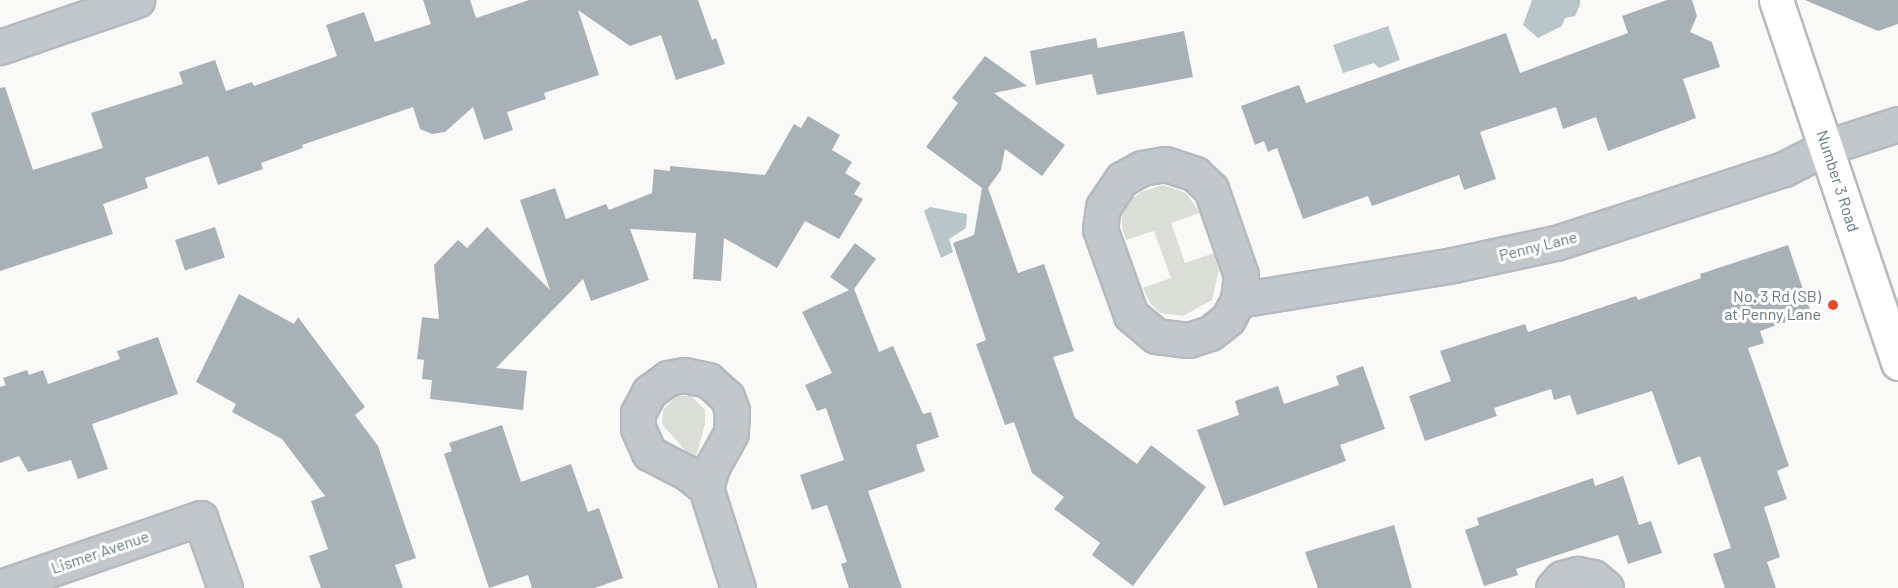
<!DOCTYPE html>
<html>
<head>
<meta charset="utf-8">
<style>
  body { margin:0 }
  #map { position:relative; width:1898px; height:588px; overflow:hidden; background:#f9f9f7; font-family:Barlow,sans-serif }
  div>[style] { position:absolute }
  .green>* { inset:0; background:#daded6 }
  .water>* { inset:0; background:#b8c6c9 }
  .building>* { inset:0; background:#a7b1b6; transform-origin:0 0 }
  .roads { filter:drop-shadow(2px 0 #b4babd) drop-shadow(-2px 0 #b4babd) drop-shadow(0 2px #b4babd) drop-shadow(0 -2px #b4babd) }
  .minor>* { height:33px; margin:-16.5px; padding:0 16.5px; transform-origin:16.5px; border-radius:16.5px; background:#c2c7cb }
  .major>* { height:33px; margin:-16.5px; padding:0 16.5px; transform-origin:16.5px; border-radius:16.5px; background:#fff }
  .dots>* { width:16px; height:16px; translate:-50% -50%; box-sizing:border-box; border:3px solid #fff; border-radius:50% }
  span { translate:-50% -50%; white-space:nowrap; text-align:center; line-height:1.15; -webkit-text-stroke:6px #fff; paint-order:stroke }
  .street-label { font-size:16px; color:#647782 }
  .poi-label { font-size:16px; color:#647782 }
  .right { translate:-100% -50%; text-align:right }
</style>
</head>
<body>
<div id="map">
  <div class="green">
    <i style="clip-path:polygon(1163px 185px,1186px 193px,1200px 213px,1171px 223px,1185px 263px,1214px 253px,1219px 270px,1212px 300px,1183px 316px,1160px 313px,1150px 303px,1143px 288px,1171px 278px,1154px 231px,1126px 240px,1122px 228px,1122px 214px,1130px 201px,1141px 192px)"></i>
    <i style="clip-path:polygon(677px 396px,691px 396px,705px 410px,705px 424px,696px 457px,689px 455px,662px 424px,663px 410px)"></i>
  </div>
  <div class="water">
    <i style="clip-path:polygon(1532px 0,1580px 0,1580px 5px,1575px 16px,1565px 18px,1562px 26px,1538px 38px,1523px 25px)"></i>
    <i style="clip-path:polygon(1388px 26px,1400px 60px,1379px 68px,1374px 63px,1343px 73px,1333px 45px)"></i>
    <i style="clip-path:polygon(930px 207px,967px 214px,966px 228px,949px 239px,953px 252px,941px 258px,924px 211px)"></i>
  </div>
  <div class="building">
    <i style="clip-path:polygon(423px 0,470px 0,476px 18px,529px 0,698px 0,712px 40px,716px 38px,725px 64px,676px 80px,661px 35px,630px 46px,578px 10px,599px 75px,544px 93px,546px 99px,507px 112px,513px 130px,484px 140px,473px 107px,445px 132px,432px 134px,420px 129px,413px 107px,302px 145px,303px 148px,261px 163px,263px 169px,218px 185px,208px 156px,145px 178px,148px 188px,103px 204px,113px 234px,0 271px,0 88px,5px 87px,33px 170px,103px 148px,91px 113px,183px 84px,179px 72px,215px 60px,226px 91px,252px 82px,254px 86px,337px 56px,326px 25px,364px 12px,375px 42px,431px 24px)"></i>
    <i style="clip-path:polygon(1667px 0,1692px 0,1697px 16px,1690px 32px,1712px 42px,1720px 67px,1683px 79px,1696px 118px,1608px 151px,1596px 117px,1563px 129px,1556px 107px,1480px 132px,1496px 179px,1464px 190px,1459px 175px,1372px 206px,1368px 196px,1303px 219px,1277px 148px,1268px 152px,1264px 141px,1255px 145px,1241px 106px,1299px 85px,1306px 103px,1506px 33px,1520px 73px,1628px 33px,1622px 16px)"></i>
    <i style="clip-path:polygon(1805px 0,1898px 0,1898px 24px,1878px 31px)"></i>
    <i style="clip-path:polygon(1184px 31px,1193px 77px,1097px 95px,1092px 74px,1036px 85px,1030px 51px,1096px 38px,1098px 48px)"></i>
    <i style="clip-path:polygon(985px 56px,1027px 86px,994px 93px,1065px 145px,1042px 176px,1005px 149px,1001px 170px,988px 188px,1018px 273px,1044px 264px,1074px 351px,1053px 357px,1075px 418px,1137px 464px,1151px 445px,1206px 487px,1133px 586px,1092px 555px,1100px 543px,1054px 509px,1064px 497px,1032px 473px,1014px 422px,1005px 425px,976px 344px,986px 340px,953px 243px,974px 235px,982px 188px,926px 147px,958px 103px,952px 98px)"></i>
    <i style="clip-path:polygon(808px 116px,840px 135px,832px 150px,852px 162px,845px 173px,861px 183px,854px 194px,863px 199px,839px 239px,805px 221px,777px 268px,724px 238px,721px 281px,693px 279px,696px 233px,630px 229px,649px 280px,591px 301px,583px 279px,496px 368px,527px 371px,523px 410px,430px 399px,432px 380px,422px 379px,424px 360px,417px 359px,422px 317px,439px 319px,434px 265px,458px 240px,467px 248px,487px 227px,550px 290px,520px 200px,555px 188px,566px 219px,606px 204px,609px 210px,652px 193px,654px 169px,670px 171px,670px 166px,765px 175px,794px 124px,801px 128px)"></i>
    <i style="left:215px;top:227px;width:32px;height:42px;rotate:72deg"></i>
    <i style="clip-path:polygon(855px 243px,876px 259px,854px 289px,879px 352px,893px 346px,923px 414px,931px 412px,939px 437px,916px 445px,925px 471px,868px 491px,902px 588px,849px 588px,841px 564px,847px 562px,827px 505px,812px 510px,800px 475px,844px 460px,826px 408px,817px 411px,805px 385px,832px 373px,802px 312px,849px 290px,830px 277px)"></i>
    <i style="clip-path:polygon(1788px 245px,1811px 313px,1760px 331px,1764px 343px,1748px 348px,1789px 466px,1777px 471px,1787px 499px,1764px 507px,1780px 557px,1767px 562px,1776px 588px,1725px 588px,1713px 554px,1731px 548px,1700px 456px,1678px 465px,1652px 391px,1577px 415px,1570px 395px,1554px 400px,1551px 389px,1494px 408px,1497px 416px,1425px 441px,1409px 396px,1451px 381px,1440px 351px,1525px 324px,1528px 332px,1636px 296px,1638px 300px,1701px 278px,1700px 274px)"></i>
    <i style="clip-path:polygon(239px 294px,294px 324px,298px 317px,365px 407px,355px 415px,378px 446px,416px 558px,395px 565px,403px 588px,321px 588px,309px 556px,328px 549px,311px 501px,325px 496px,282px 439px,232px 412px,236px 404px,196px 382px)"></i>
    <i style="clip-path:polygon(158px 337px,178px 394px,92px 424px,108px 469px,78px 479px,71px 460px,28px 472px,19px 456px,0 463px,0 387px,6px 385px,3px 378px,27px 370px,29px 375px,43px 370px,48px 384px,120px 359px,117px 351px)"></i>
    <i style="clip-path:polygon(1363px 366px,1385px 429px,1340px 445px,1346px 461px,1224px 506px,1197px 430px,1239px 415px,1235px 401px,1278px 386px,1284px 404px,1339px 385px,1336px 376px)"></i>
    <i style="clip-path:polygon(502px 425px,521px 482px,571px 464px,588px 512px,599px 508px,623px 578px,595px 588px,532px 588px,528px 575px,489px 588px,444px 454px,452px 451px,449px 443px)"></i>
    <i style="clip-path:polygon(1623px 476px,1639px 525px,1651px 521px,1662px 553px,1628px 564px,1618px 535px,1516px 569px,1518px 575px,1484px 586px,1465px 530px,1479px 525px,1477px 518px,1593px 478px,1595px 486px)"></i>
    <i style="clip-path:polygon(1394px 525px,1412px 588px,1318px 588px,1305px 552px)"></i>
  </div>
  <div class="roads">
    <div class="minor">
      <i style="left:0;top:47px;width:145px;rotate:-18.9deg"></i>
      <i style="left:1165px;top:164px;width:32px;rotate:18deg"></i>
      <i style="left:1195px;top:174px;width:22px;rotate:43deg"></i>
      <i style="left:1211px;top:189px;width:91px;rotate:70.8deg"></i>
      <i style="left:1241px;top:275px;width:25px;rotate:97deg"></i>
      <i style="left:1238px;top:300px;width:21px;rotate:118deg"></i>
      <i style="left:1228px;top:319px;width:23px;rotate:142deg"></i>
      <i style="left:1210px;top:333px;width:23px;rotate:162deg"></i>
      <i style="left:1188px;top:340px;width:32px;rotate:-173deg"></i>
      <i style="left:1156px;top:336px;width:33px;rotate:-140deg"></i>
      <i style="left:1131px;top:315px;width:91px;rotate:-109.8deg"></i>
      <i style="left:1100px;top:229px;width:22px;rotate:-82deg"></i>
      <i style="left:1103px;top:207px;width:34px;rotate:-56deg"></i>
      <i style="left:1122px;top:179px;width:23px;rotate:-29deg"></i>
      <i style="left:1142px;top:168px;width:23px;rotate:-10deg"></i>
      <i style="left:1238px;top:300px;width:218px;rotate:-9.2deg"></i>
      <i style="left:1453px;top:265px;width:105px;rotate:-12.1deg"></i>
      <i style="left:1556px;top:243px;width:240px;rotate:-18deg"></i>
      <i style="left:1784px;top:169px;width:48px;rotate:-27.1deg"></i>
      <i style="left:1827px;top:147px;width:75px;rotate:-17.9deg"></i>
      <i style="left:684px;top:375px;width:25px;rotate:12deg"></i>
      <i style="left:708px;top:380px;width:25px;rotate:42deg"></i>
      <i style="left:727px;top:397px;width:15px;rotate:70deg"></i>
      <i style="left:732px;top:411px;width:22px;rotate:93deg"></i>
      <i style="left:731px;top:433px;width:39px;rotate:119deg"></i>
      <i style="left:712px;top:467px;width:22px;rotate:106deg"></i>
      <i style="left:706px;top:488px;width:22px;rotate:-141deg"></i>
      <i style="left:689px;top:474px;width:45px;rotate:-152.3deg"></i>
      <i style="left:649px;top:453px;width:27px;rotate:-114deg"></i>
      <i style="left:638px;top:428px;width:15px;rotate:-90deg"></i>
      <i style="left:638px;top:413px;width:24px;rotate:-62deg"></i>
      <i style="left:649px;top:392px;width:24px;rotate:-36deg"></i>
      <i style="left:668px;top:378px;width:16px;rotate:-11deg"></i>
      <i style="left:706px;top:488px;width:105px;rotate:72.3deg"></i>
      <i style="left:0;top:587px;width:212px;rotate:-19deg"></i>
      <i style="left:200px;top:518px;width:74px;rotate:70.3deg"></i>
      <i style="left:1553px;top:588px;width:13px;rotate:-48deg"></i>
      <i style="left:1562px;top:578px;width:16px;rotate:-15deg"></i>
      <i style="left:1577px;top:574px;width:16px;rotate:11deg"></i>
      <i style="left:1593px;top:577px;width:17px;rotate:40deg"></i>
    </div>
    <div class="major">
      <i style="left:1776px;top:0;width:383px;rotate:71.4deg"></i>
    </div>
  </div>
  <div class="dots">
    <i style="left:1833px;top:305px;background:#e44b2c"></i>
  </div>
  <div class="street-label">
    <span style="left:1838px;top:181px;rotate:72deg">Number 3 Road</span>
    <span style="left:1538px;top:246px;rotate:-14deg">Penny Lane</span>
    <span style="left:100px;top:552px;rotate:-19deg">Lismer Avenue</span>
  </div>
  <div class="poi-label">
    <span class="right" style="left:1821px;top:305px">No. 3 Rd (SB)<br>at Penny Lane</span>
  </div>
</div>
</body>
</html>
